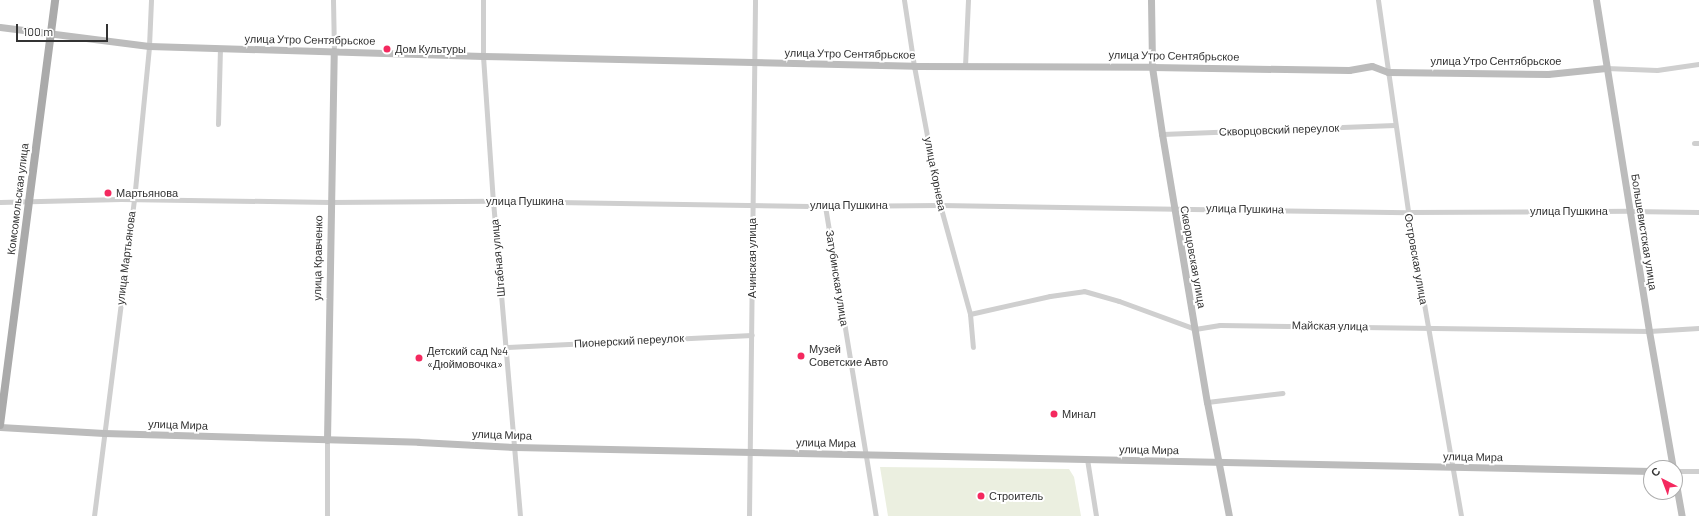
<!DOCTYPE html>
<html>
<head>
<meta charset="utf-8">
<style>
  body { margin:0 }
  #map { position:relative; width:1699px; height:516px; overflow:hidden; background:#fff; font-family:Barlow,sans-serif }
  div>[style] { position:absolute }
  .green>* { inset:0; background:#ebefe0 }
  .street>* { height:5px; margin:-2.5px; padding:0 2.5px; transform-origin:2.5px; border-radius:2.5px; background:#cfcfcf }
  .secondary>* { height:7px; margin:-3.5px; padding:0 3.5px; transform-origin:3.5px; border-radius:3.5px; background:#bcbcbc }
  .primary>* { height:8px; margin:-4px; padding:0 4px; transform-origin:4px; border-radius:4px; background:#aaa }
  .dots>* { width:11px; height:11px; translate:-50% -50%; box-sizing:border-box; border:2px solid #fff; border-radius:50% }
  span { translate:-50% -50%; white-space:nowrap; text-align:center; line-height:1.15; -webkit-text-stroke:4px #fff; paint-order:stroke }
  .street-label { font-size:11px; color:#323232 }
  .poi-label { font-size:11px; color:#323232 }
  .left { translate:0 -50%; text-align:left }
  .north { position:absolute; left:1643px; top:460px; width:40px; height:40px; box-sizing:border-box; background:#fff; border:1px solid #adadad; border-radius:50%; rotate:318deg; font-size:11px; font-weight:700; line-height:16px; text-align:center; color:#323232 }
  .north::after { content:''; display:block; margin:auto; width:14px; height:18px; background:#f4295f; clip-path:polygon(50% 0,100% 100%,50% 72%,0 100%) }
  .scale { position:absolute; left:16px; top:24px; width:92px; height:18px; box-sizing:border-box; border:2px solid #323232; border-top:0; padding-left:5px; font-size:12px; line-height:14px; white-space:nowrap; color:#323232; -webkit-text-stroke:3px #fff; paint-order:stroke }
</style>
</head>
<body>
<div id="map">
  <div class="green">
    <i style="clip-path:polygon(880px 467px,1069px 469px,1074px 477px,1081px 516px,888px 516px)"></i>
  </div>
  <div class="street">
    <i style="left:333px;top:0;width:51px;rotate:88.9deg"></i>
    <i style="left:483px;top:0;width:56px;rotate:90deg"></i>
    <i style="left:483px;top:56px;width:145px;rotate:86.1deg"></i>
    <i style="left:493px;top:201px;width:316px;rotate:85.1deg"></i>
    <i style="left:904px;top:0;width:67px;rotate:81.4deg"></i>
    <i style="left:914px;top:66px;width:141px;rotate:79.4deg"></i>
    <i style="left:940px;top:205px;width:113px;rotate:74.6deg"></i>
    <i style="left:970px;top:314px;width:33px;rotate:85deg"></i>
    <i style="left:1378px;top:0;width:214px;rotate:81.9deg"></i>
    <i style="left:1408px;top:212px;width:309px;rotate:80.1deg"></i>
    <i style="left:965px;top:66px;width:66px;rotate:-87.4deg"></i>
    <i style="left:1606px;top:68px;width:51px;rotate:2.2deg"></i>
    <i style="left:1657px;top:70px;width:42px;rotate:-8.1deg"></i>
    <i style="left:218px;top:124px;width:75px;rotate:-88.5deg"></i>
    <i style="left:1162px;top:134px;width:233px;rotate:-2.2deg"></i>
    <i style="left:1694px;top:143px;width:5px"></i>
    <i style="left:0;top:202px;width:121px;rotate:-1.4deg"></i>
    <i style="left:121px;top:199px;width:209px;rotate:0.8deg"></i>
    <i style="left:330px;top:202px;width:163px;rotate:-0.4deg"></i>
    <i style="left:493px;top:201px;width:332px;rotate:0.9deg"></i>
    <i style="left:825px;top:206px;width:115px;rotate:-0.5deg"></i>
    <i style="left:940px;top:205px;width:468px;rotate:0.9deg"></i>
    <i style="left:1408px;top:212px;width:222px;rotate:-0.3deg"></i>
    <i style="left:1630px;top:211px;width:69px;rotate:0.8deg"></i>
    <i style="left:825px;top:206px;width:314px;rotate:80.7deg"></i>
    <i style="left:970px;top:314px;width:82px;rotate:-12.7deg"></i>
    <i style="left:1050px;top:296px;width:34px;rotate:-8deg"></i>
    <i style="left:1084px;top:291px;width:36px;rotate:16deg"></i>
    <i style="left:1119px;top:301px;width:81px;rotate:20.2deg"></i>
    <i style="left:1195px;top:329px;width:25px;rotate:-9deg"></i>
    <i style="left:1220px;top:325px;width:429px;rotate:0.8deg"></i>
    <i style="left:1649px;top:331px;width:50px;rotate:-3.4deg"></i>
    <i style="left:506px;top:347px;width:246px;rotate:-2.8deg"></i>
    <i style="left:1207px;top:402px;width:76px;rotate:-6.8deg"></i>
    <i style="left:327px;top:440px;width:76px;rotate:90deg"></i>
    <i style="left:1087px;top:459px;width:58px;rotate:81deg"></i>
    <i style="left:1675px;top:471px;width:24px"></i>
    <i style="left:94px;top:516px;width:319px;rotate:-82.8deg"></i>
    <i style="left:134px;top:200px;width:155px;rotate:-84.4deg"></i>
    <i style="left:149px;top:46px;width:46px;rotate:-87.5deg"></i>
    <i style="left:749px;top:516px;width:516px;rotate:-89.33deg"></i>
  </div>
  <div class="secondary">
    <i style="left:1151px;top:0;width:67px;rotate:89.1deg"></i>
    <i style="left:1152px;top:67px;width:68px;rotate:81.5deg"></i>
    <i style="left:1162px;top:134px;width:272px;rotate:80.5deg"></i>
    <i style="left:1207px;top:402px;width:116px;rotate:79.1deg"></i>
    <i style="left:1596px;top:0;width:335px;rotate:80.9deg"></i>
    <i style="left:1649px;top:331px;width:139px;rotate:80.1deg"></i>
    <i style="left:0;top:27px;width:150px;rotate:7.3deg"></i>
    <i style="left:149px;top:46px;width:334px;rotate:1.7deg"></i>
    <i style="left:483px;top:56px;width:431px;rotate:1.3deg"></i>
    <i style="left:914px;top:66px;width:238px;rotate:0.2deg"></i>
    <i style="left:1152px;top:67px;width:197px;rotate:0.9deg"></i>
    <i style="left:1349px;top:70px;width:23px;rotate:-10deg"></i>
    <i style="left:1372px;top:66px;width:17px;rotate:21deg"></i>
    <i style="left:1388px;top:72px;width:160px;rotate:0.7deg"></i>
    <i style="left:1548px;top:74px;width:58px;rotate:-5.9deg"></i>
    <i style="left:0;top:427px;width:104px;rotate:3.3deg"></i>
    <i style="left:104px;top:433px;width:315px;rotate:1.6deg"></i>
    <i style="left:419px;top:442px;width:96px;rotate:3deg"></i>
    <i style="left:515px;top:447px;width:1136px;rotate:1.21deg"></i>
    <i style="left:327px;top:440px;width:389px;rotate:-89deg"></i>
    <i style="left:1675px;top:478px;width:39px;rotate:80deg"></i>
  </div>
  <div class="primary">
    <i style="left:0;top:425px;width:429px;rotate:-82.6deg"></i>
  </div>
  <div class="dots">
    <i style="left:387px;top:49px;background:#f4295f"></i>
    <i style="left:108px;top:193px;background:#f4295f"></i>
    <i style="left:801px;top:356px;background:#f4295f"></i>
    <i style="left:419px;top:358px;background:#f4295f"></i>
    <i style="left:1054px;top:414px;background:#f4295f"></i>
    <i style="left:981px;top:496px;background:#f4295f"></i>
  </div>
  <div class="street-label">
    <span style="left:310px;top:40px;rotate:1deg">улица Утро Сентябрьское</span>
    <span style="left:850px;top:54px;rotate:1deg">улица Утро Сентябрьское</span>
    <span style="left:1174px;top:56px;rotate:1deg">улица Утро Сентябрьское</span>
    <span style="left:1496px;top:61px">улица Утро Сентябрьское</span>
    <span style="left:1279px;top:130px;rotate:-2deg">Скворцовский переулок</span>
    <span style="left:935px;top:174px;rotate:79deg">улица Корнева</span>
    <span style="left:18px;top:199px;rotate:-83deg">Комсомольская улица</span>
    <span style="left:525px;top:201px">улица Пушкина</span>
    <span style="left:849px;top:205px">улица Пушкина</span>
    <span style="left:1245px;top:209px;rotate:1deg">улица Пушкина</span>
    <span style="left:1569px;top:211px">улица Пушкина</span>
    <span style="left:1644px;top:232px;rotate:81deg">Большевистская улица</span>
    <span style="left:1193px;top:257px;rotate:80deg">Скворцовская улица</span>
    <span style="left:126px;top:258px;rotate:-83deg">улица Мартьянова</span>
    <span style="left:318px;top:258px;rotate:-89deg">улица Кравченко</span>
    <span style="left:498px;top:258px;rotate:-95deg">Штабная улица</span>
    <span style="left:752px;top:258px;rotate:-90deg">Ачинская улица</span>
    <span style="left:1416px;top:259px;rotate:80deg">Островская улица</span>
    <span style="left:837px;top:278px;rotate:81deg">Затубинская улица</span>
    <span style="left:1330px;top:326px;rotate:1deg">Майская улица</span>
    <span style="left:629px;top:341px;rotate:-3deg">Пионерский переулок</span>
    <span style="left:178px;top:425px;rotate:2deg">улица Мира</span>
    <span style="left:502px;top:435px;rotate:2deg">улица Мира</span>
    <span style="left:826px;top:443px;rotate:1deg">улица Мира</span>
    <span style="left:1149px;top:450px;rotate:1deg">улица Мира</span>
    <span style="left:1473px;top:457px;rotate:1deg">улица Мира</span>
  </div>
  <div class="poi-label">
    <span class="left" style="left:395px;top:49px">Дом Культуры</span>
    <span class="left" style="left:116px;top:193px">Мартьянова</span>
    <span class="left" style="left:809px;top:356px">Музей<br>Советские Авто</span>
    <span class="left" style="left:427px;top:358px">Детский сад №4<br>«Дюймовочка»</span>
    <span class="left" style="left:1062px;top:414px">Минал</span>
    <span class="left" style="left:989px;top:496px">Строитель</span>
  </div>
  <div class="north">С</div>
  <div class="scale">100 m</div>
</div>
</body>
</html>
